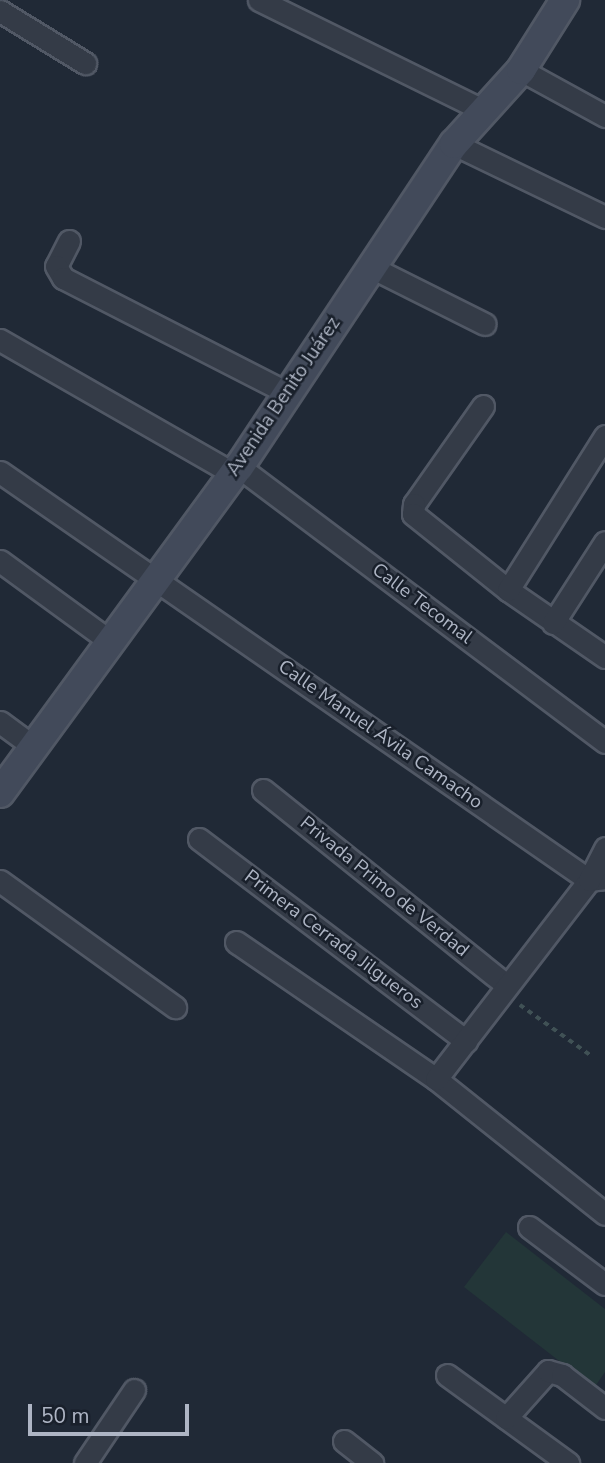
<!DOCTYPE html>
<html>
<head>
<meta charset="utf-8">
<style>
  body { margin:0 }
  #map { position:relative; width:605px; height:1463px; overflow:hidden; background:#202936; font-family:"Nunito Sans",sans-serif }
  div>[style] { position:absolute }
  .green>* { inset:0; background:#233638 }
  .path>* { height:3.5px; margin-top:-1.75px; transform-origin:0; background:repeating-linear-gradient(90deg,#405155 0 5px,transparent 0 10px) }
  .roads { filter:drop-shadow(2px 0 #515865) drop-shadow(-2px 0 #515865) drop-shadow(0 2px #515865) drop-shadow(0 -2px #515865) }
  .street>* { height:21px; margin:-10.5px; padding:0 10.5px; transform-origin:10.5px; border-radius:10.5px; background:#343b47 }
  .secondary>* { height:28px; margin:-14px; padding:0 14px; transform-origin:14px; border-radius:14px; background:#424a5a }
  span { translate:-50% -50%; white-space:nowrap; text-align:center; line-height:1.15; -webkit-text-stroke:5px #19202b; paint-order:stroke }
  .street-label { font-size:19px; color:#aeb5c4 }
  .scale { position:absolute; left:28px; top:1404px; width:161px; height:32px; box-sizing:border-box; border:4px solid #aeb5c4; border-top:0; padding-left:9px; font-size:21px; line-height:24px; white-space:nowrap; color:#aeb5c4; -webkit-text-stroke:5px #19202b; paint-order:stroke }
</style>
</head>
<body>
<div id="map">
  <div class="green">
    <i style="clip-path:polygon(506px 1232px,605px 1309px,605px 1372px,594px 1388px,464px 1287px)"></i>
  </div>
  <div class="path">
    <i style="left:520px;top:1005px;width:86px;rotate:35.5deg"></i>
  </div>
  <div class="roads">
    <div class="street">
      <i style="left:259px;top:0;width:252px;rotate:26.2deg"></i>
      <i style="left:0;top:11px;width:100px;rotate:31.5deg"></i>
      <i style="left:521px;top:70px;width:96px;rotate:28.7deg"></i>
      <i style="left:454px;top:144px;width:168px;rotate:25.8deg"></i>
      <i style="left:69px;top:241px;width:28px;rotate:117deg"></i>
      <i style="left:56px;top:266px;width:14px;rotate:60deg"></i>
      <i style="left:63px;top:278px;width:253px;rotate:27.1deg"></i>
      <i style="left:371px;top:267px;width:127px;rotate:26.6deg"></i>
      <i style="left:0;top:340px;width:270px;rotate:29.8deg"></i>
      <i style="left:483px;top:406px;width:120px;rotate:125.1deg"></i>
      <i style="left:414px;top:504px;width:10px;rotate:96deg"></i>
      <i style="left:413px;top:514px;width:122px;rotate:38.7deg"></i>
      <i style="left:508px;top:590px;width:118px;rotate:34.6deg"></i>
      <i style="left:239px;top:467px;width:458px;rotate:36.9deg"></i>
      <i style="left:0;top:472px;width:717px;rotate:34.71deg"></i>
      <i style="left:589px;top:880px;width:16px;rotate:-7deg"></i>
      <i style="left:0;top:561px;width:137px;rotate:36.1deg"></i>
      <i style="left:508px;top:590px;width:182px;rotate:-57.8deg"></i>
      <i style="left:553px;top:623px;width:96px;rotate:-57.3deg"></i>
      <i style="left:0;top:722px;width:42px;rotate:36.3deg"></i>
      <i style="left:263px;top:790px;width:312px;rotate:38.7deg"></i>
      <i style="left:199px;top:839px;width:335px;rotate:37.1deg"></i>
      <i style="left:0;top:881px;width:216px;rotate:35.8deg"></i>
      <i style="left:236px;top:942px;width:242px;rotate:34.4deg"></i>
      <i style="left:436px;top:1079px;width:216px;rotate:38.6deg"></i>
      <i style="left:436px;top:1079px;width:251px;rotate:-52.4deg"></i>
      <i style="left:589px;top:880px;width:36px;rotate:-63deg"></i>
      <i style="left:529px;top:1227px;width:95px;rotate:36.9deg"></i>
      <i style="left:447px;top:1375px;width:150px;rotate:36deg"></i>
      <i style="left:506px;top:1418px;width:63px;rotate:-48.2deg"></i>
      <i style="left:548px;top:1371px;width:15px;rotate:16deg"></i>
      <i style="left:562px;top:1375px;width:54px;rotate:37.5deg"></i>
      <i style="left:344px;top:1441px;width:36px;rotate:38deg"></i>
      <i style="left:85px;top:1463px;width:88px;rotate:-56.1deg"></i>
    </div>
    <div class="secondary">
      <i style="left:0;top:793px;width:404px;rotate:-53.8deg"></i>
      <i style="left:239px;top:467px;width:388px;rotate:-56.4deg"></i>
      <i style="left:454px;top:144px;width:100px;rotate:-47.8deg"></i>
      <i style="left:521px;top:70px;width:83px;rotate:-57.8deg"></i>
    </div>
  </div>
  <div class="street-label">
    <span style="left:284px;top:397px;rotate:-56deg">Avenida Benito Juárez</span>
    <span style="left:422px;top:604px;rotate:37deg">Calle Tecomal</span>
    <span style="left:380px;top:735px;rotate:35deg">Calle Manuel Ávila Camacho</span>
    <span style="left:384px;top:887px;rotate:39deg">Privada Primo de Verdad</span>
    <span style="left:333px;top:940px;rotate:37deg">Primera Cerrada Jilgueros</span>
  </div>
  <div class="scale">50 m</div>
</div>
</body>
</html>
